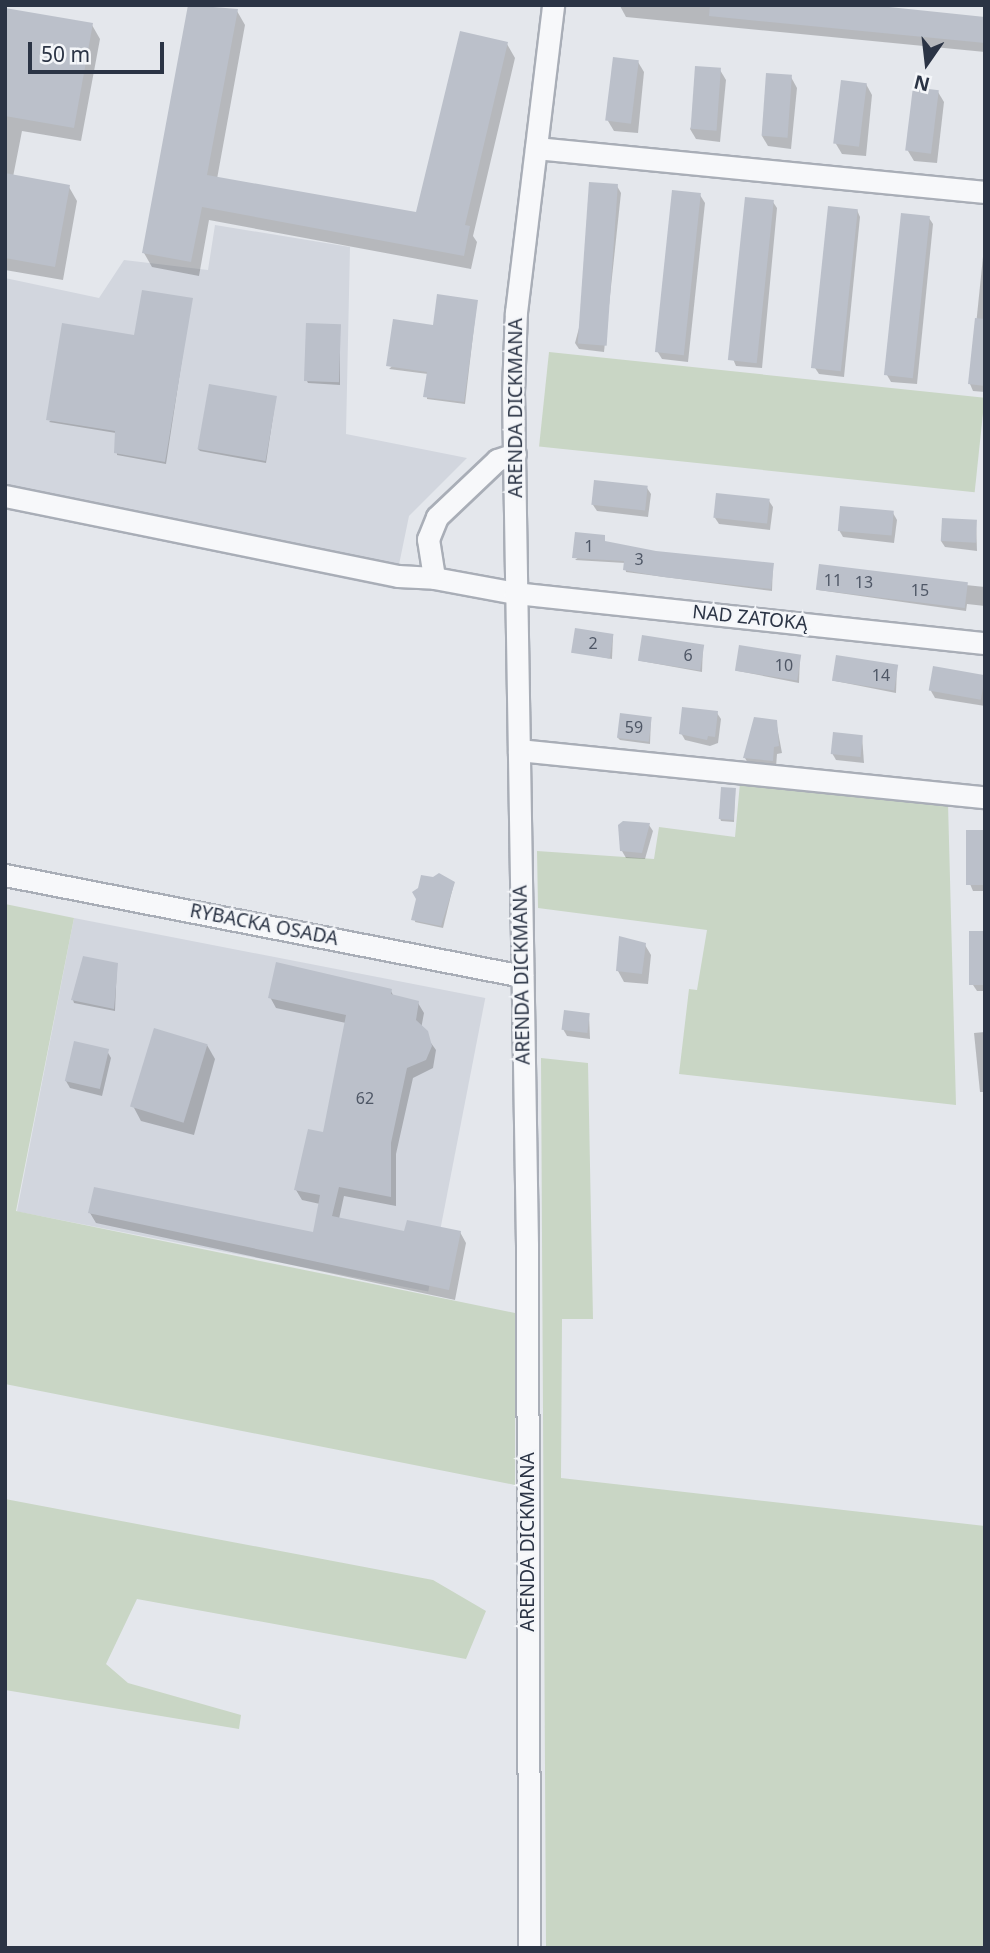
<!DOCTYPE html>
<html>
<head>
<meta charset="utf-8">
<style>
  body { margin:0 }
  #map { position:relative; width:990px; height:1953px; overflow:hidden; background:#e4e7ec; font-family:"Noto Sans",sans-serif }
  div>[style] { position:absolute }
  .built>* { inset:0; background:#d2d6de; transform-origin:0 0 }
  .green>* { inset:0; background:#c9d6c5; transform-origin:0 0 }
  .shadow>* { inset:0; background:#0003 }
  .building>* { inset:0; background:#bbc0ca; transform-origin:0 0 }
  .roads { filter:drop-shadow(2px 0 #a9aeb7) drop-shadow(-2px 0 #a9aeb7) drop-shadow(0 2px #a9aeb7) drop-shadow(0 -2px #a9aeb7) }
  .minor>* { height:21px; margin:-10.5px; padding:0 10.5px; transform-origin:10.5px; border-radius:10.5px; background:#f7f8fa }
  span { translate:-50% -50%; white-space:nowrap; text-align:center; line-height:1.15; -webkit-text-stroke:5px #f4f6f9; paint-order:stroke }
  .number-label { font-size:16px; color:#4f5766 }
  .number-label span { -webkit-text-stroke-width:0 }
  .street-label { font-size:19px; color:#2b3445 }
  .frame { position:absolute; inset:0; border:7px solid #2b3445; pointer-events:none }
  .north { position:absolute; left:892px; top:28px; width:70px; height:70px; -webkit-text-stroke:5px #f4f6f9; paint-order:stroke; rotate:194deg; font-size:19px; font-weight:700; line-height:28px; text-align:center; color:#2b3445 }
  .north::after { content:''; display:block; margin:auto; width:24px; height:32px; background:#2b3445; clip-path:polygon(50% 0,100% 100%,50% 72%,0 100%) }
  .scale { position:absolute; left:28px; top:42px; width:136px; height:32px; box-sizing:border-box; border:4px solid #2b3445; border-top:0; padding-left:9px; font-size:21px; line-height:24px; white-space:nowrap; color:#2b3445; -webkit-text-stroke:5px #f4f6f9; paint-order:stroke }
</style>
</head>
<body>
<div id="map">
  <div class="built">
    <i style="clip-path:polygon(215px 225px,350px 247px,346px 434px,467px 458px,409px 516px,394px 589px,5px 509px,5px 278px,99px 298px,124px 260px,208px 270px)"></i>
    <i style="left:74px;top:918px;width:419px;height:299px;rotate:11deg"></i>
  </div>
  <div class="green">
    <i style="left:549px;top:352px;width:438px;height:95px;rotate:6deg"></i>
    <i style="clip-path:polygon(740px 783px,948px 803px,956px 1105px,679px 1074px,689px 989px,697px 990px,707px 930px,538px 908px,537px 851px,654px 859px,659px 827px,735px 837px)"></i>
    <i style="clip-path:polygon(5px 904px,74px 918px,16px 1211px,515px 1313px,515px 1485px,5px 1384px)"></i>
    <i style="clip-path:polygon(541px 1058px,588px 1063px,593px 1319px,562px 1319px,561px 1478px,985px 1526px,985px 1948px,546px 1948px)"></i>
    <i style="clip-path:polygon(5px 1499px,433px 1580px,486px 1611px,466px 1659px,137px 1599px,106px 1664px,128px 1683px,241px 1715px,239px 1729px,5px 1690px)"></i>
  </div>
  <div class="shadow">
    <i style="clip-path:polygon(190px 5px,237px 11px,245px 25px,217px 179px,418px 214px,507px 44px,515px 58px,473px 236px,477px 242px,471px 269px,209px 220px,199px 276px,152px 267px,144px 253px)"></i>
    <i style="clip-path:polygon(852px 5px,985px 19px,985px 52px,626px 17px,620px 6px)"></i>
    <i style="clip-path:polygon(5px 9px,92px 25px,100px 39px,81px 141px,22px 131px,13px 177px,69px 187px,77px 201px,63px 280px,5px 270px)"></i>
    <i style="clip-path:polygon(638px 62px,644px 72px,638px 133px,614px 131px,608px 121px)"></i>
    <i style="clip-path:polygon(720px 70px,726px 80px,720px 142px,696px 139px,690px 129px)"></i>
    <i style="clip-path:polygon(791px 77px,797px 88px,791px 149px,768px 146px,762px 136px)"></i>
    <i style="clip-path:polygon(866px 84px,872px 95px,866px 156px,842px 154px,836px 144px)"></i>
    <i style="clip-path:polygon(938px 92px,944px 102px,937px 163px,914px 161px,908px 151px)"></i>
    <i style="clip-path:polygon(617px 186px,621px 193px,604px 352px,579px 349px,575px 343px)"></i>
    <i style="clip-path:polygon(700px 195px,705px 203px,688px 362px,662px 359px,657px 351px)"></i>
    <i style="clip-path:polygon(773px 202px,777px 208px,762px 368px,736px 366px,733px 359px)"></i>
    <i style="clip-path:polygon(857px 210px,860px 217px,844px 377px,819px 374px,815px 368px)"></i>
    <i style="clip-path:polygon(929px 218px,933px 224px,917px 384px,891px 382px,887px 375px)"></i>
    <i style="clip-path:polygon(985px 237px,985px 392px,973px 391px,970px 384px)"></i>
    <i style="clip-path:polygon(191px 300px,166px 464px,117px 455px,116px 433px,49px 422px,136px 337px)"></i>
    <i style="clip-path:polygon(477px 301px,465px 404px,427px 399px,428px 374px,389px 369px,434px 327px)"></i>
    <i style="clip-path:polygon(340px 326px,340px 385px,308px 383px,307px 381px)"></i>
    <i style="clip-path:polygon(276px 397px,266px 463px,200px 451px,198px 449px)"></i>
    <i style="clip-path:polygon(647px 488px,651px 494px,648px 517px,597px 511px,593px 505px)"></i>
    <i style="clip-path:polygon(769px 501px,773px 507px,770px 530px,719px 524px,715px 518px)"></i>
    <i style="clip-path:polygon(893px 513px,897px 520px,894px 543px,843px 537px,839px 530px)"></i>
    <i style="clip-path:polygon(976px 522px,977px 551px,945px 547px,941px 541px)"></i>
    <i style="clip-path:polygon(604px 537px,605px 543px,656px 552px,773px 564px,772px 591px,626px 572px,625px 563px,575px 560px)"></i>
    <i style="clip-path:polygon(937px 582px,985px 587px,985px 606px,967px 604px,966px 611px,818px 590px)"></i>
    <i style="clip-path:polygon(613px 636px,612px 659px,574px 652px)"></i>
    <i style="clip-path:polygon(703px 647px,702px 672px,641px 661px)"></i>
    <i style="clip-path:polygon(800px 657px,799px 683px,738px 671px)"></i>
    <i style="clip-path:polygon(897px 667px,896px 693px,835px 681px)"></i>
    <i style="clip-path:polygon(985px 676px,985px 706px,935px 698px,931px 691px)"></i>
    <i style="clip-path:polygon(717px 713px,721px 719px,718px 743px,710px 746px,685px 740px,681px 733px)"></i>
    <i style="clip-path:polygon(651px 718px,650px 744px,620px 740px,618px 738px)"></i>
    <i style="clip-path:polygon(776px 721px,782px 753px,777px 754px,776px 767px,749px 765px,745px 758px)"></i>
    <i style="clip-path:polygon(862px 736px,864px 763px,836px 760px,832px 753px)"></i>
    <i style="clip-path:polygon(735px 790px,734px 822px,721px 821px,720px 818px)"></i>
    <i style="clip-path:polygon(649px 825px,653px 831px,645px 859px,626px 858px,622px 851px)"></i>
    <i style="clip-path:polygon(985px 832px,985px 891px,973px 891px,970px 884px)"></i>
    <i style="clip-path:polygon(454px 883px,443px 928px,415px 922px,418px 899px)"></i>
    <i style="clip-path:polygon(985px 932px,985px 991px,977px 991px,973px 985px)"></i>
    <i style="clip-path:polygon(645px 945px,651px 955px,648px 984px,624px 982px,618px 971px)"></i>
    <i style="clip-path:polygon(117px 964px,115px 1011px,74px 1003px,73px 1000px)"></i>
    <i style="clip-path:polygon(391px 991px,394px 997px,418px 1003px,424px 1013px,421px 1029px,436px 1050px,433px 1068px,413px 1078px,396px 1154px,396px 1206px,344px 1196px,339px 1219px,406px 1233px,460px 1232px,466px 1243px,455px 1300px,96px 1223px,90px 1213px,314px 1234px,320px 1204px,302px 1200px,296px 1190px,324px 1134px,346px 1023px,276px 1008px,270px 997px)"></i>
    <i style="clip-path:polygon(589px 1015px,590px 1039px,567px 1036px,563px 1029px)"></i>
    <i style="clip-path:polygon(985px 1032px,985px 1092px,980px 1092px,974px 1033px)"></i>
    <i style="clip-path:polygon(207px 1045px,215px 1059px,194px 1135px,141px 1121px,133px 1106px)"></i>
    <i style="clip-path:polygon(107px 1051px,111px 1058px,102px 1096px,70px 1088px,66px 1081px)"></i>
  </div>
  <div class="building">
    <i style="clip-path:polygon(188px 5px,238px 9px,207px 175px,416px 212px,460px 31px,508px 42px,465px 225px,470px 226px,464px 256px,202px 207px,191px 262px,142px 253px)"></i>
    <i style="clip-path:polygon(710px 5px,870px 5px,985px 17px,985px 43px,709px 16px)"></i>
    <i style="clip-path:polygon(5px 8px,93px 23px,74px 128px,5px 116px)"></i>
    <i style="left:613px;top:57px;width:26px;height:64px;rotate:7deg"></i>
    <i style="left:695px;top:66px;width:26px;height:63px;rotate:4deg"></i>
    <i style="left:766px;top:73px;width:26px;height:63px;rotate:4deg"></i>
    <i style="left:841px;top:80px;width:26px;height:64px;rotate:7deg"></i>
    <i style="left:913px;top:87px;width:26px;height:64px;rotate:7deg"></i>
    <i style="clip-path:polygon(5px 173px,70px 185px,55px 267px,5px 258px)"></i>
    <i style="left:589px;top:182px;width:29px;height:162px;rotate:4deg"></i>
    <i style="left:672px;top:190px;width:29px;height:163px;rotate:6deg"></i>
    <i style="left:745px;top:197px;width:29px;height:164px;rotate:6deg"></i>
    <i style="left:828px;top:206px;width:30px;height:163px;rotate:6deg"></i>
    <i style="left:901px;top:213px;width:29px;height:163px;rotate:6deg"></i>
    <i style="clip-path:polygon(142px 290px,193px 298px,165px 462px,114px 453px,115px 431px,46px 420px,62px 323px,134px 335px)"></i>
    <i style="clip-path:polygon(437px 294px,478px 300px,464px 402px,423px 397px,427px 372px,386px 366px,393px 319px,433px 325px)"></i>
    <i style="clip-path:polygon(975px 318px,985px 319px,985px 386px,968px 384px)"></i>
    <i style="left:306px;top:323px;width:35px;height:58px;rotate:2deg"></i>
    <i style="left:209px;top:384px;width:69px;height:66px;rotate:10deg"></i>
    <i style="left:594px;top:480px;width:54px;height:25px;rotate:6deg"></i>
    <i style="left:716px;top:493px;width:54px;height:25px;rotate:6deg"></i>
    <i style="left:840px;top:506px;width:54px;height:25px;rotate:5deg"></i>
    <i style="left:942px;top:518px;width:35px;height:23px;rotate:3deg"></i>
    <i style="clip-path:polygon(575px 532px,605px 535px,605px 541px,656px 551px,774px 563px,771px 589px,663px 577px,623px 570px,624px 561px,572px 558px)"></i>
    <i style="left:819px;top:564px;width:150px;height:26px;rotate:7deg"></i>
    <i style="left:575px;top:628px;width:39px;height:25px;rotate:9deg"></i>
    <i style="left:642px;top:635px;width:63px;height:26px;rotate:9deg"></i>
    <i style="left:739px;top:645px;width:63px;height:26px;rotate:9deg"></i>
    <i style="left:836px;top:655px;width:63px;height:26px;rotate:9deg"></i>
    <i style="left:933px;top:666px;width:53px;height:25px;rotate:10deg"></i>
    <i style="clip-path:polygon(682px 707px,718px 711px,715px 737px,708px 736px,707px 740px,679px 734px)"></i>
    <i style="left:620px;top:713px;width:32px;height:25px;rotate:7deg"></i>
    <i style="clip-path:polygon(754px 717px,777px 720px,779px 746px,774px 747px,773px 761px,743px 758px)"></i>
    <i style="left:833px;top:732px;width:30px;height:22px;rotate:6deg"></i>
    <i style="left:721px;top:787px;width:15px;height:32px;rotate:4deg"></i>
    <i style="clip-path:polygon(623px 821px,650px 823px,642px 853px,620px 851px,618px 825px)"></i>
    <i style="left:966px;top:830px;width:19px;height:55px"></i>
    <i style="clip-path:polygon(439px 873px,455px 882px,441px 926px,411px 920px,416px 899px,412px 892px,418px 888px,421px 875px,433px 877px)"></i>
    <i style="left:969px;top:931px;width:16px;height:54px"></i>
    <i style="clip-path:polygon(619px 936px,646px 943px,642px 974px,616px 971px)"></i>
    <i style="clip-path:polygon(83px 956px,118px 963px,114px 1009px,71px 1000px)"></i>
    <i style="clip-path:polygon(276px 962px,392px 989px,391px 994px,419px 1001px,416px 1020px,428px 1031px,432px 1046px,426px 1060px,407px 1068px,391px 1143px,391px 1197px,339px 1187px,332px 1216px,404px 1231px,407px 1220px,461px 1231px,449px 1290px,88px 1213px,94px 1187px,313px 1232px,320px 1195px,294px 1190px,308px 1129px,323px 1132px,346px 1015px,268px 998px)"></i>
    <i style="left:564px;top:1010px;width:26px;height:20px;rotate:7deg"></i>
    <i style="left:154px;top:1028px;width:56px;height:82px;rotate:17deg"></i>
    <i style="left:74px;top:1041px;width:36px;height:41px;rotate:13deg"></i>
  </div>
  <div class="roads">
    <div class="minor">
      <i style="left:536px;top:148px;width:451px;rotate:5.6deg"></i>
      <i style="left:515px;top:454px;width:19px;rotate:162deg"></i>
      <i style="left:497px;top:460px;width:83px;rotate:136.5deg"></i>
      <i style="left:437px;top:517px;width:24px;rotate:112deg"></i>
      <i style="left:428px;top:539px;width:39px;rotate:81deg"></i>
      <i style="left:434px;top:578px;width:82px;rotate:10.5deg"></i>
      <i style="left:515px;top:593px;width:473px;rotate:6.1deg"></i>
      <i style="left:5px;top:496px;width:401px;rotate:11.5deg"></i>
      <i style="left:398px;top:576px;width:36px;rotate:3deg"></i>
      <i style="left:519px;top:750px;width:468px;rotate:5.8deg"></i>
      <i style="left:5px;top:875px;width:527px;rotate:11.05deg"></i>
      <i style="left:529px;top:1948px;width:703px;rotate:-90.16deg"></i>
      <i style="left:527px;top:1245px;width:853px;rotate:-90.94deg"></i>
      <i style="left:513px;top:392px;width:80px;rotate:-87.9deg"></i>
      <i style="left:516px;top:312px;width:309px;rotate:-83.1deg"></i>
    </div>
  </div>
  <div class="number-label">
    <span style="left:589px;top:546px">1</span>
    <span style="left:639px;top:559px">3</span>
    <span style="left:833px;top:580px">11</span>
    <span style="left:864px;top:582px">13</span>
    <span style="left:920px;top:590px">15</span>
    <span style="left:593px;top:643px">2</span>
    <span style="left:688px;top:655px">6</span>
    <span style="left:784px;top:665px">10</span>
    <span style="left:881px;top:675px">14</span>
    <span style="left:634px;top:727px">59</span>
    <span style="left:365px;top:1098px">62</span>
  </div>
  <div class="street-label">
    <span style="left:516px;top:408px;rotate:-90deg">ARENDA DICKMANA</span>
    <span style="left:750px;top:618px;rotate:6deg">NAD ZATOKĄ</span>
    <span style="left:264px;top:925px;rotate:11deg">RYBACKA OSADA</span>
    <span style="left:522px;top:975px;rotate:-91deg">ARENDA DICKMANA</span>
    <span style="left:528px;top:1542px;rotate:-90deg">ARENDA DICKMANA</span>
  </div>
  <div class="frame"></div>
  <div class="north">N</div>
  <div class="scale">50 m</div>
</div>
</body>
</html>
